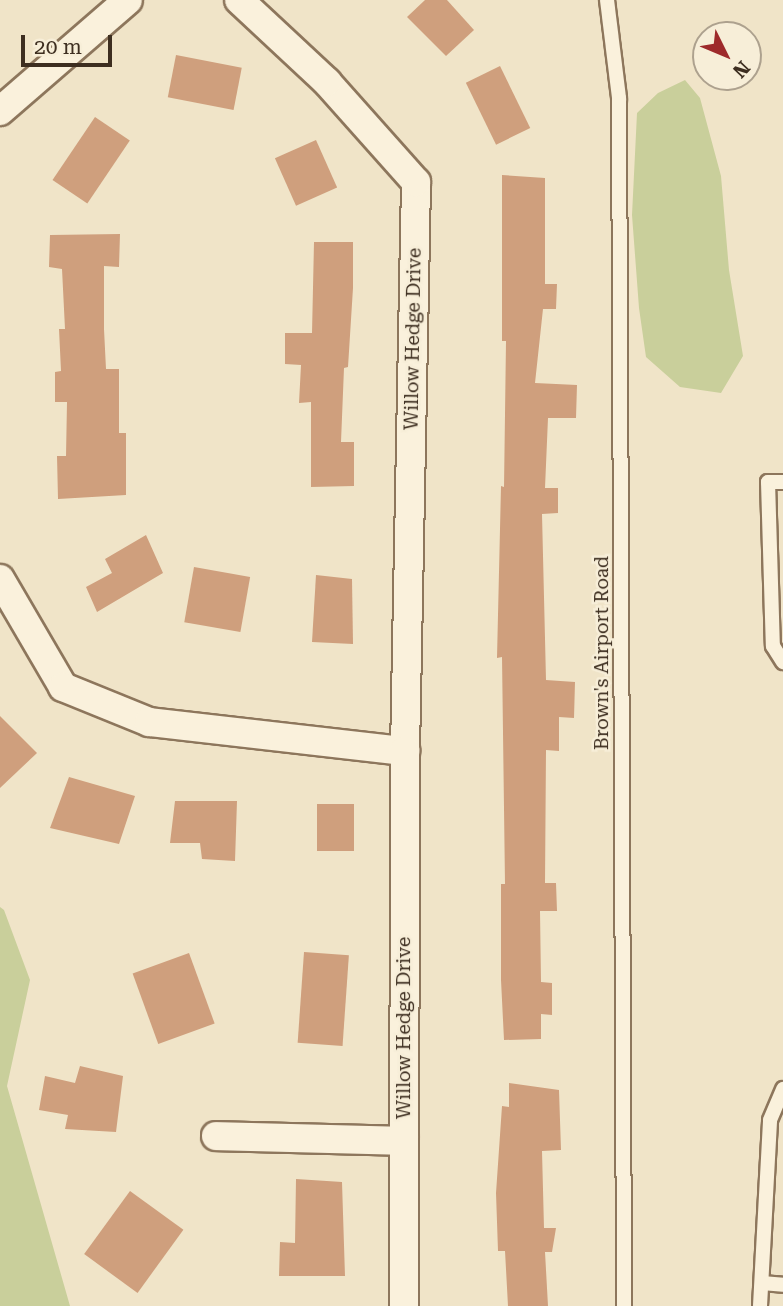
<!DOCTYPE html>
<html>
<head>
<meta charset="utf-8">
<style>
  body { margin:0 }
  #map { position:relative; width:783px; height:1306px; overflow:hidden; background:#f0e4c8; font-family:"Roboto Serif",serif }
  div>[style] { position:absolute }
  .green>* { inset:0; background:#c9cf9b }
  .building>* { inset:0; background:#cf9f7d; transform-origin:0 0 }
  .roads { filter:drop-shadow(2px 0 #8d765c) drop-shadow(-2px 0 #8d765c) drop-shadow(0 2px #8d765c) drop-shadow(0 -2px #8d765c) }
  .lane>* { height:14px; margin:-7px; padding:0 7px; transform-origin:7px; border-radius:7px; background:#faf1dc }
  .street>* { height:28px; margin:-14px; padding:0 14px; transform-origin:14px; border-radius:14px; background:#faf1dc }
  span { translate:-50% -50%; white-space:nowrap; text-align:center; line-height:1.15; -webkit-text-stroke:5px #f7eed8; paint-order:stroke }
  .street-label { font-size:19px; color:#3d2e20 }
  .north { position:absolute; left:692px; top:21px; width:70px; height:70px; box-sizing:border-box; background:#f7eed8; border:2px solid #ada18e; border-radius:50%; rotate:133deg; font-size:19px; font-weight:700; line-height:28px; text-align:center; color:#3d2e20 }
  .north::after { content:''; display:block; margin:auto; width:24px; height:32px; background:#9e2a2b; clip-path:polygon(50% 0,100% 100%,50% 72%,0 100%) }
  .scale { position:absolute; left:21px; top:35px; width:91px; height:32px; box-sizing:border-box; border:4px solid #3d2e20; border-top:0; padding-left:9px; font-size:21px; line-height:24px; white-space:nowrap; color:#3d2e20; -webkit-text-stroke:5px #f7eed8; paint-order:stroke }
</style>
</head>
<body>
<div id="map">
  <div class="green">
    <i style="clip-path:polygon(685px 80px,700px 98px,721px 176px,729px 270px,743px 356px,721px 393px,680px 387px,646px 357px,639px 308px,632px 215px,637px 113px,658px 93px)"></i>
    <i style="clip-path:polygon(0 907px,4px 910px,30px 980px,7px 1086px,70px 1306px,0 1306px)"></i>
  </div>
  <div class="building">
    <i style="clip-path:polygon(425px 0,447px 0,474px 30px,446px 56px,407px 17px)"></i>
    <i style="left:176px;top:55px;width:67px;height:43px;rotate:11deg"></i>
    <i style="left:500px;top:66px;width:69px;height:38px;rotate:64deg"></i>
    <i style="left:95px;top:117px;width:42px;height:76px;rotate:34deg"></i>
    <i style="left:316px;top:140px;width:52px;height:45px;rotate:66deg"></i>
    <i style="clip-path:polygon(502px 175px,545px 178px,545px 284px,557px 284px,556px 309px,543px 309px,535px 383px,577px 385px,576px 418px,548px 418px,545px 488px,558px 488px,558px 513px,542px 514px,546px 680px,575px 682px,574px 718px,559px 717px,559px 751px,546px 750px,545px 883px,556px 883px,557px 911px,540px 911px,541px 982px,552px 983px,552px 1015px,541px 1014px,541px 1039px,504px 1040px,501px 980px,501px 884px,505px 884px,502px 657px,497px 658px,501px 486px,504px 487px,506px 341px,502px 341px)"></i>
    <i style="clip-path:polygon(120px 234px,119px 267px,104px 266px,104px 329px,106px 369px,119px 369px,119px 433px,126px 433px,126px 495px,58px 499px,57px 456px,66px 456px,67px 402px,55px 402px,55px 372px,61px 371px,59px 329px,65px 329px,62px 269px,49px 267px,50px 235px)"></i>
    <i style="clip-path:polygon(314px 242px,353px 242px,353px 288px,348px 367px,344px 368px,341px 442px,354px 442px,354px 486px,311px 487px,311px 402px,299px 403px,301px 365px,285px 364px,285px 333px,312px 333px)"></i>
    <i style="clip-path:polygon(146px 535px,163px 573px,97px 612px,86px 587px,112px 573px,105px 559px)"></i>
    <i style="left:194px;top:567px;width:57px;height:56px;rotate:10deg"></i>
    <i style="clip-path:polygon(316px 575px,352px 579px,353px 644px,312px 642px)"></i>
    <i style="clip-path:polygon(0 716px,37px 753px,0 788px)"></i>
    <i style="clip-path:polygon(69px 777px,135px 796px,119px 844px,50px 828px)"></i>
    <i style="clip-path:polygon(175px 801px,237px 801px,235px 861px,202px 859px,200px 843px,170px 843px)"></i>
    <i style="left:317px;top:804px;width:37px;height:47px"></i>
    <i style="left:304px;top:952px;width:45px;height:91px;rotate:4deg"></i>
    <i style="left:189px;top:953px;width:75px;height:60px;rotate:70deg"></i>
    <i style="clip-path:polygon(80px 1066px,123px 1076px,116px 1132px,65px 1129px,68px 1115px,39px 1110px,45px 1076px,75px 1083px)"></i>
    <i style="clip-path:polygon(509px 1083px,559px 1090px,561px 1150px,542px 1151px,544px 1228px,556px 1228px,552px 1252px,545px 1252px,548px 1306px,508px 1306px,505px 1251px,498px 1251px,496px 1193px,502px 1106px,509px 1107px)"></i>
    <i style="clip-path:polygon(296px 1179px,342px 1182px,345px 1276px,279px 1276px,280px 1242px,295px 1243px)"></i>
    <i style="left:130px;top:1191px;width:66px;height:78px;rotate:36deg"></i>
  </div>
  <div class="roads">
    <div class="lane">
      <i style="left:607px;top:0;width:99px;rotate:83deg"></i>
      <i style="left:619px;top:98px;width:1208px;rotate:89.76deg"></i>
      <i style="left:783px;top:482px;width:15px;rotate:180deg"></i>
      <i style="left:768px;top:482px;width:164px;rotate:88.3deg"></i>
      <i style="left:773px;top:646px;width:19px;rotate:58deg"></i>
      <i style="left:762px;top:1283px;width:21px;rotate:5deg"></i>
      <i style="left:760px;top:1306px;width:186px;rotate:-86.9deg"></i>
      <i style="left:770px;top:1120px;width:34px;rotate:-67deg"></i>
    </div>
    <div class="street">
      <i style="left:0;top:111px;width:169px;rotate:-40.9deg"></i>
      <i style="left:0;top:579px;width:125px;rotate:59.7deg"></i>
      <i style="left:63px;top:687px;width:93px;rotate:22.1deg"></i>
      <i style="left:149px;top:722px;width:258px;rotate:6.5deg"></i>
      <i style="left:405px;top:751px;width:569px;rotate:-88.89deg"></i>
      <i style="left:416px;top:182px;width:134px;rotate:-131.7deg"></i>
      <i style="left:327px;top:82px;width:120px;rotate:-137deg"></i>
      <i style="left:216px;top:1136px;width:188px;rotate:1.5deg"></i>
      <i style="left:404px;top:1306px;width:555px;rotate:-89.9deg"></i>
    </div>
  </div>
  <div class="street-label">
    <span style="left:413px;top:339px;rotate:-89deg">Willow Hedge Drive</span>
    <span style="left:602px;top:653px;rotate:-90deg">Brown's Airport Road</span>
    <span style="left:404px;top:1028px;rotate:-90deg">Willow Hedge Drive</span>
  </div>
  <div class="north">N</div>
  <div class="scale">20 m</div>
</div>
</body>
</html>
